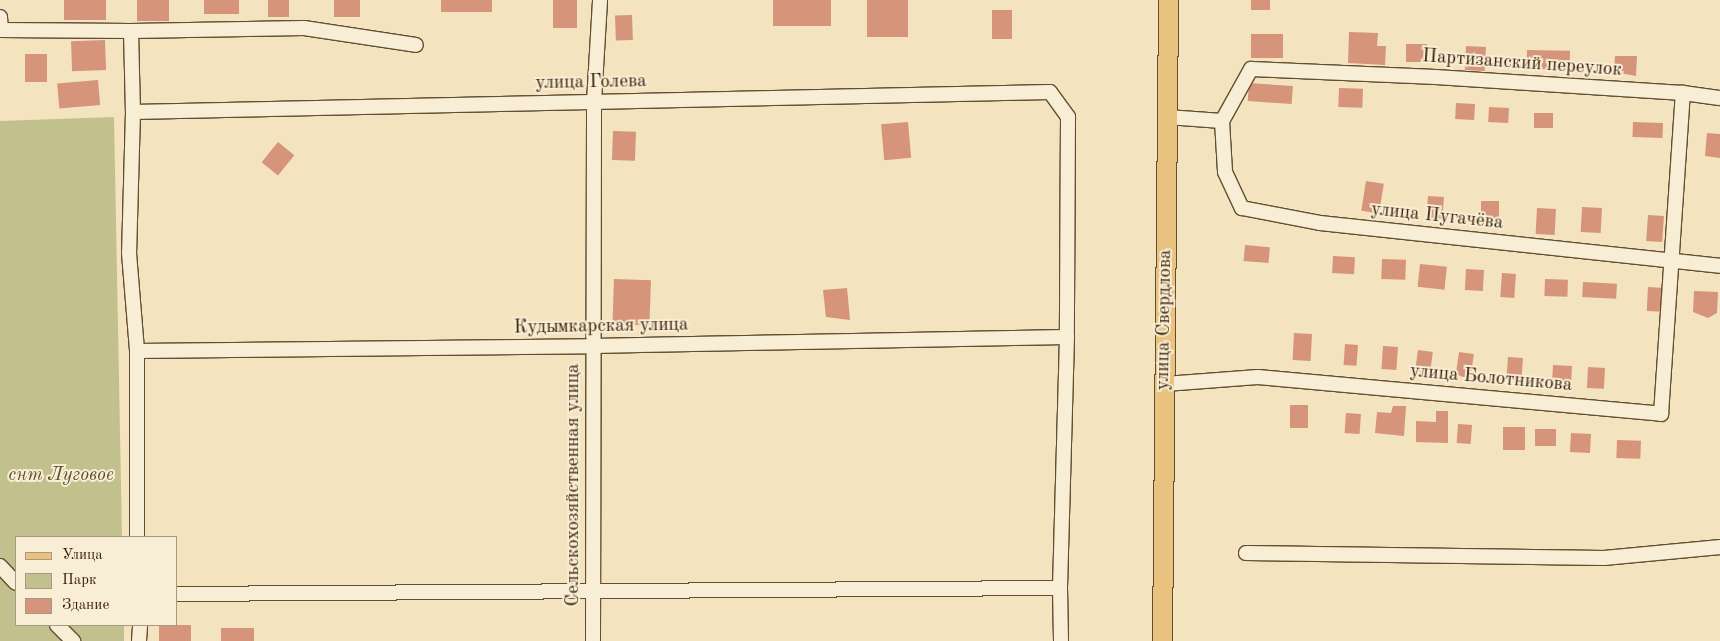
<!DOCTYPE html>
<html>
<head>
<meta charset="utf-8">
<style>
  body { margin:0 }
  #map { position:relative; width:1720px; height:641px; overflow:hidden; background:#f4e3bf; font-family:"Old Standard TT",serif }
  div>[style] { position:absolute }
  .green>* { inset:0; background:#c2c18e }
  .building>* { inset:0; background:#d6947a; transform-origin:0 0 }
  .roads { filter:drop-shadow(1px 0 #644e30) drop-shadow(-1px 0 #644e30) drop-shadow(0 1px #644e30) drop-shadow(0 -1px #644e30) }
  .minor>* { height:14px; margin:-7px; padding:0 7px; transform-origin:7px; border-radius:7px; background:#f8edd5 }
  .major>* { height:19px; margin:-9.5px; padding:0 9.5px; transform-origin:9.5px; border-radius:9.5px; background:#eac280 }
  span { translate:-50% -50%; white-space:nowrap; text-align:center; line-height:1.15; -webkit-text-stroke:4px #f8edd5; paint-order:stroke }
  .street-label { font-size:19px; color:#341c00 }
  .park-label { font-size:19px; color:#5f4e2b; font-style:italic }
  .legend { position:absolute; left:15px; top:536px; width:162px; height:90px; box-sizing:border-box; background:#f8edd5; border:1px solid #aa9980; margin:0; padding:6px 9px; list-style:none; font-size:15px; color:#341c00 }
  .legend li { display:flex; align-items:center; gap:10px; height:25px }
  .legend b { width:25px; border:1px solid #aa9980 }
</style>
</head>
<body>
<div id="map">
  <div class="green">
    <i style="clip-path:polygon(114px 117px,122px 537px,16px 537px,16px 625px,124px 625px,124px 641px,0 641px,0 121px)"></i>
  </div>
  <div class="building">
    <i style="left:64px;top:0;width:42px;height:20px"></i>
    <i style="left:137px;top:0;width:32px;height:21px"></i>
    <i style="left:204px;top:0;width:35px;height:14px"></i>
    <i style="left:268px;top:0;width:21px;height:17px"></i>
    <i style="left:334px;top:0;width:26px;height:17px"></i>
    <i style="left:441px;top:0;width:51px;height:12px"></i>
    <i style="left:553px;top:0;width:24px;height:28px"></i>
    <i style="left:773px;top:0;width:58px;height:26px"></i>
    <i style="left:867px;top:0;width:41px;height:37px"></i>
    <i style="left:1251px;top:0;width:19px;height:10px"></i>
    <i style="left:992px;top:10px;width:20px;height:29px"></i>
    <i style="left:632px;top:15px;width:25px;height:17px;rotate:88deg"></i>
    <i style="clip-path:polygon(1349px 32px,1378px 33px,1377px 46px,1386px 46px,1385px 65px,1348px 63px)"></i>
    <i style="left:1251px;top:34px;width:32px;height:24px"></i>
    <i style="left:105px;top:40px;width:30px;height:34px;rotate:88deg"></i>
    <i style="left:1406px;top:44px;width:21px;height:18px"></i>
    <i style="left:1466px;top:46px;width:20px;height:24px;rotate:3deg"></i>
    <i style="left:1527px;top:50px;width:43px;height:19px;rotate:1deg"></i>
    <i style="left:47px;top:54px;width:28px;height:22px;rotate:90deg"></i>
    <i style="clip-path:polygon(1615px 56px,1637px 56px,1636px 76px,1614px 72px)"></i>
    <i style="left:98px;top:80px;width:25px;height:41px;rotate:85deg"></i>
    <i style="left:1249px;top:83px;width:44px;height:18px;rotate:4deg"></i>
    <i style="left:1339px;top:88px;width:24px;height:19px;rotate:2deg"></i>
    <i style="left:1456px;top:103px;width:19px;height:16px;rotate:3deg"></i>
    <i style="left:1489px;top:107px;width:20px;height:15px;rotate:3deg"></i>
    <i style="left:1534px;top:113px;width:19px;height:15px"></i>
    <i style="left:908px;top:122px;width:36px;height:27px;rotate:85deg"></i>
    <i style="left:1633px;top:122px;width:30px;height:15px;rotate:2deg"></i>
    <i style="left:613px;top:131px;width:23px;height:29px;rotate:2deg"></i>
    <i style="clip-path:polygon(1707px 133px,1720px 134px,1720px 158px,1705px 156px)"></i>
    <i style="left:278px;top:142px;width:21px;height:26px;rotate:39deg"></i>
    <i style="left:1366px;top:181px;width:18px;height:30px;rotate:9deg"></i>
    <i style="left:1428px;top:196px;width:16px;height:22px;rotate:4deg"></i>
    <i style="left:1481px;top:201px;width:18px;height:19px"></i>
    <i style="left:1582px;top:207px;width:20px;height:25px;rotate:3deg"></i>
    <i style="left:1537px;top:208px;width:19px;height:26px;rotate:3deg"></i>
    <i style="left:1648px;top:215px;width:16px;height:26px;rotate:4deg"></i>
    <i style="left:1245px;top:245px;width:25px;height:16px;rotate:5deg"></i>
    <i style="left:1333px;top:256px;width:22px;height:17px;rotate:3deg"></i>
    <i style="left:1382px;top:259px;width:24px;height:20px;rotate:2deg"></i>
    <i style="left:1420px;top:264px;width:27px;height:23px;rotate:6deg"></i>
    <i style="left:1466px;top:269px;width:18px;height:21px;rotate:3deg"></i>
    <i style="left:1502px;top:273px;width:14px;height:24px;rotate:4deg"></i>
    <i style="left:614px;top:279px;width:37px;height:45px;rotate:2deg"></i>
    <i style="left:1545px;top:279px;width:23px;height:17px;rotate:2deg"></i>
    <i style="left:1583px;top:282px;width:34px;height:15px;rotate:3deg"></i>
    <i style="left:1648px;top:287px;width:17px;height:24px;rotate:3deg"></i>
    <i style="clip-path:polygon(847px 288px,850px 320px,826px 317px,823px 290px)"></i>
    <i style="clip-path:polygon(1694px 291px,1718px 292px,1717px 313px,1708px 318px,1693px 312px)"></i>
    <i style="left:1294px;top:333px;width:18px;height:27px;rotate:3deg"></i>
    <i style="left:1345px;top:344px;width:13px;height:21px;rotate:4deg"></i>
    <i style="left:1383px;top:346px;width:15px;height:23px;rotate:4deg"></i>
    <i style="left:1418px;top:350px;width:15px;height:21px;rotate:8deg"></i>
    <i style="left:1459px;top:352px;width:15px;height:24px;rotate:8deg"></i>
    <i style="left:1508px;top:357px;width:15px;height:23px;rotate:4deg"></i>
    <i style="left:1553px;top:365px;width:19px;height:21px;rotate:3deg"></i>
    <i style="left:1588px;top:367px;width:17px;height:21px;rotate:3deg"></i>
    <i style="left:1290px;top:405px;width:18px;height:23px"></i>
    <i style="clip-path:polygon(1393px 406px,1406px 406px,1404px 436px,1375px 433px,1377px 412px,1391px 413px)"></i>
    <i style="clip-path:polygon(1436px 411px,1448px 411px,1448px 443px,1416px 442px,1416px 421px,1436px 422px)"></i>
    <i style="left:1346px;top:413px;width:15px;height:20px;rotate:4deg"></i>
    <i style="left:1458px;top:424px;width:14px;height:19px;rotate:4deg"></i>
    <i style="left:1503px;top:427px;width:22px;height:23px"></i>
    <i style="left:1535px;top:429px;width:21px;height:17px"></i>
    <i style="left:1571px;top:433px;width:20px;height:19px;rotate:3deg"></i>
    <i style="left:1617px;top:440px;width:24px;height:18px;rotate:2deg"></i>
    <i style="left:191px;top:625px;width:16px;height:32px;rotate:90deg"></i>
    <i style="left:221px;top:628px;width:33px;height:13px"></i>
  </div>
  <div class="roads">
    <div class="minor">
      <i style="left:0;top:17px;width:13px;rotate:86deg"></i>
      <i style="left:1px;top:30px;width:130px;rotate:0.4deg"></i>
      <i style="left:131px;top:31px;width:81px;rotate:88.6deg"></i>
      <i style="left:133px;top:112px;width:141px;rotate:91.6deg"></i>
      <i style="left:129px;top:253px;width:98px;rotate:85.3deg"></i>
      <i style="left:137px;top:351px;width:186px;rotate:90deg"></i>
      <i style="left:131px;top:31px;width:173px;rotate:-1deg"></i>
      <i style="left:304px;top:28px;width:113px;rotate:8.6deg"></i>
      <i style="left:1683px;top:93px;width:37px;rotate:8deg"></i>
      <i style="left:133px;top:112px;width:917px;rotate:-1.25deg"></i>
      <i style="left:1050px;top:92px;width:31px;rotate:54deg"></i>
      <i style="left:1068px;top:117px;width:220px;rotate:90.3deg"></i>
      <i style="left:1067px;top:337px;width:251px;rotate:91.6deg"></i>
      <i style="left:1060px;top:588px;width:53px;rotate:88.9deg"></i>
      <i style="left:1167px;top:117px;width:55px;rotate:4.2deg"></i>
      <i style="left:1222px;top:121px;width:51px;rotate:86.6deg"></i>
      <i style="left:1225px;top:172px;width:40px;rotate:65deg"></i>
      <i style="left:1242px;top:208px;width:79px;rotate:10.9deg"></i>
      <i style="left:1320px;top:223px;width:402px;rotate:6.1deg"></i>
      <i style="left:137px;top:351px;width:456px;rotate:-0.6deg"></i>
      <i style="left:593px;top:346px;width:474px;rotate:-1.1deg"></i>
      <i style="left:1165px;top:384px;width:93px;rotate:-4.3deg"></i>
      <i style="left:1258px;top:377px;width:405px;rotate:5.2deg"></i>
      <i style="left:1661px;top:414px;width:322px;rotate:-86.1deg"></i>
      <i style="left:1683px;top:93px;width:248px;rotate:-176.3deg"></i>
      <i style="left:1436px;top:77px;width:185px;rotate:-177.5deg"></i>
      <i style="left:1251px;top:69px;width:60px;rotate:119.1deg"></i>
      <i style="left:1246px;top:553px;width:358px;rotate:0.8deg"></i>
      <i style="left:1604px;top:558px;width:117px;rotate:-5.4deg"></i>
      <i style="left:0;top:566px;width:23px;rotate:47deg"></i>
      <i style="left:176px;top:594px;width:884px;rotate:-0.39deg"></i>
      <i style="left:57px;top:625px;width:23px;rotate:45deg"></i>
      <i style="left:139px;top:641px;width:16px;rotate:-86deg"></i>
      <i style="left:593px;top:641px;width:539px;rotate:-89.89deg"></i>
      <i style="left:594px;top:102px;width:102px;rotate:-86.6deg"></i>
    </div>
    <div class="major">
      <i style="left:1162px;top:641px;width:641px;rotate:-89.46deg"></i>
    </div>
  </div>
  <div class="street-label">
    <span style="left:1522px;top:64px;rotate:4deg">Партизанский переулок</span>
    <span style="left:591px;top:83px;rotate:-1deg">улица Голева</span>
    <span style="left:1437px;top:217px;rotate:6deg">улица Пугачёва</span>
    <span style="left:1165px;top:320px;rotate:-89deg">улица Свердлова</span>
    <span style="left:601px;top:327px;rotate:-1deg">Кудымкарская улица</span>
    <span style="left:1491px;top:379px;rotate:5deg">улица Болотникова</span>
    <span style="left:574px;top:485px;rotate:-90deg">Сельскохозяйственная улица</span>
  </div>
  <div class="park-label">
    <span style="left:61px;top:476px">снт Луговое</span>
  </div>
  <ul class="legend">
  <li><b style="height:6px;background:#eac280"></b>Улица</li>
  <li><b style="height:14px;background:#c2c18e"></b>Парк</li>
  <li><b style="height:14px;background:#d6947a"></b>Здание</li>
  </ul>
</div>
</body>
</html>
